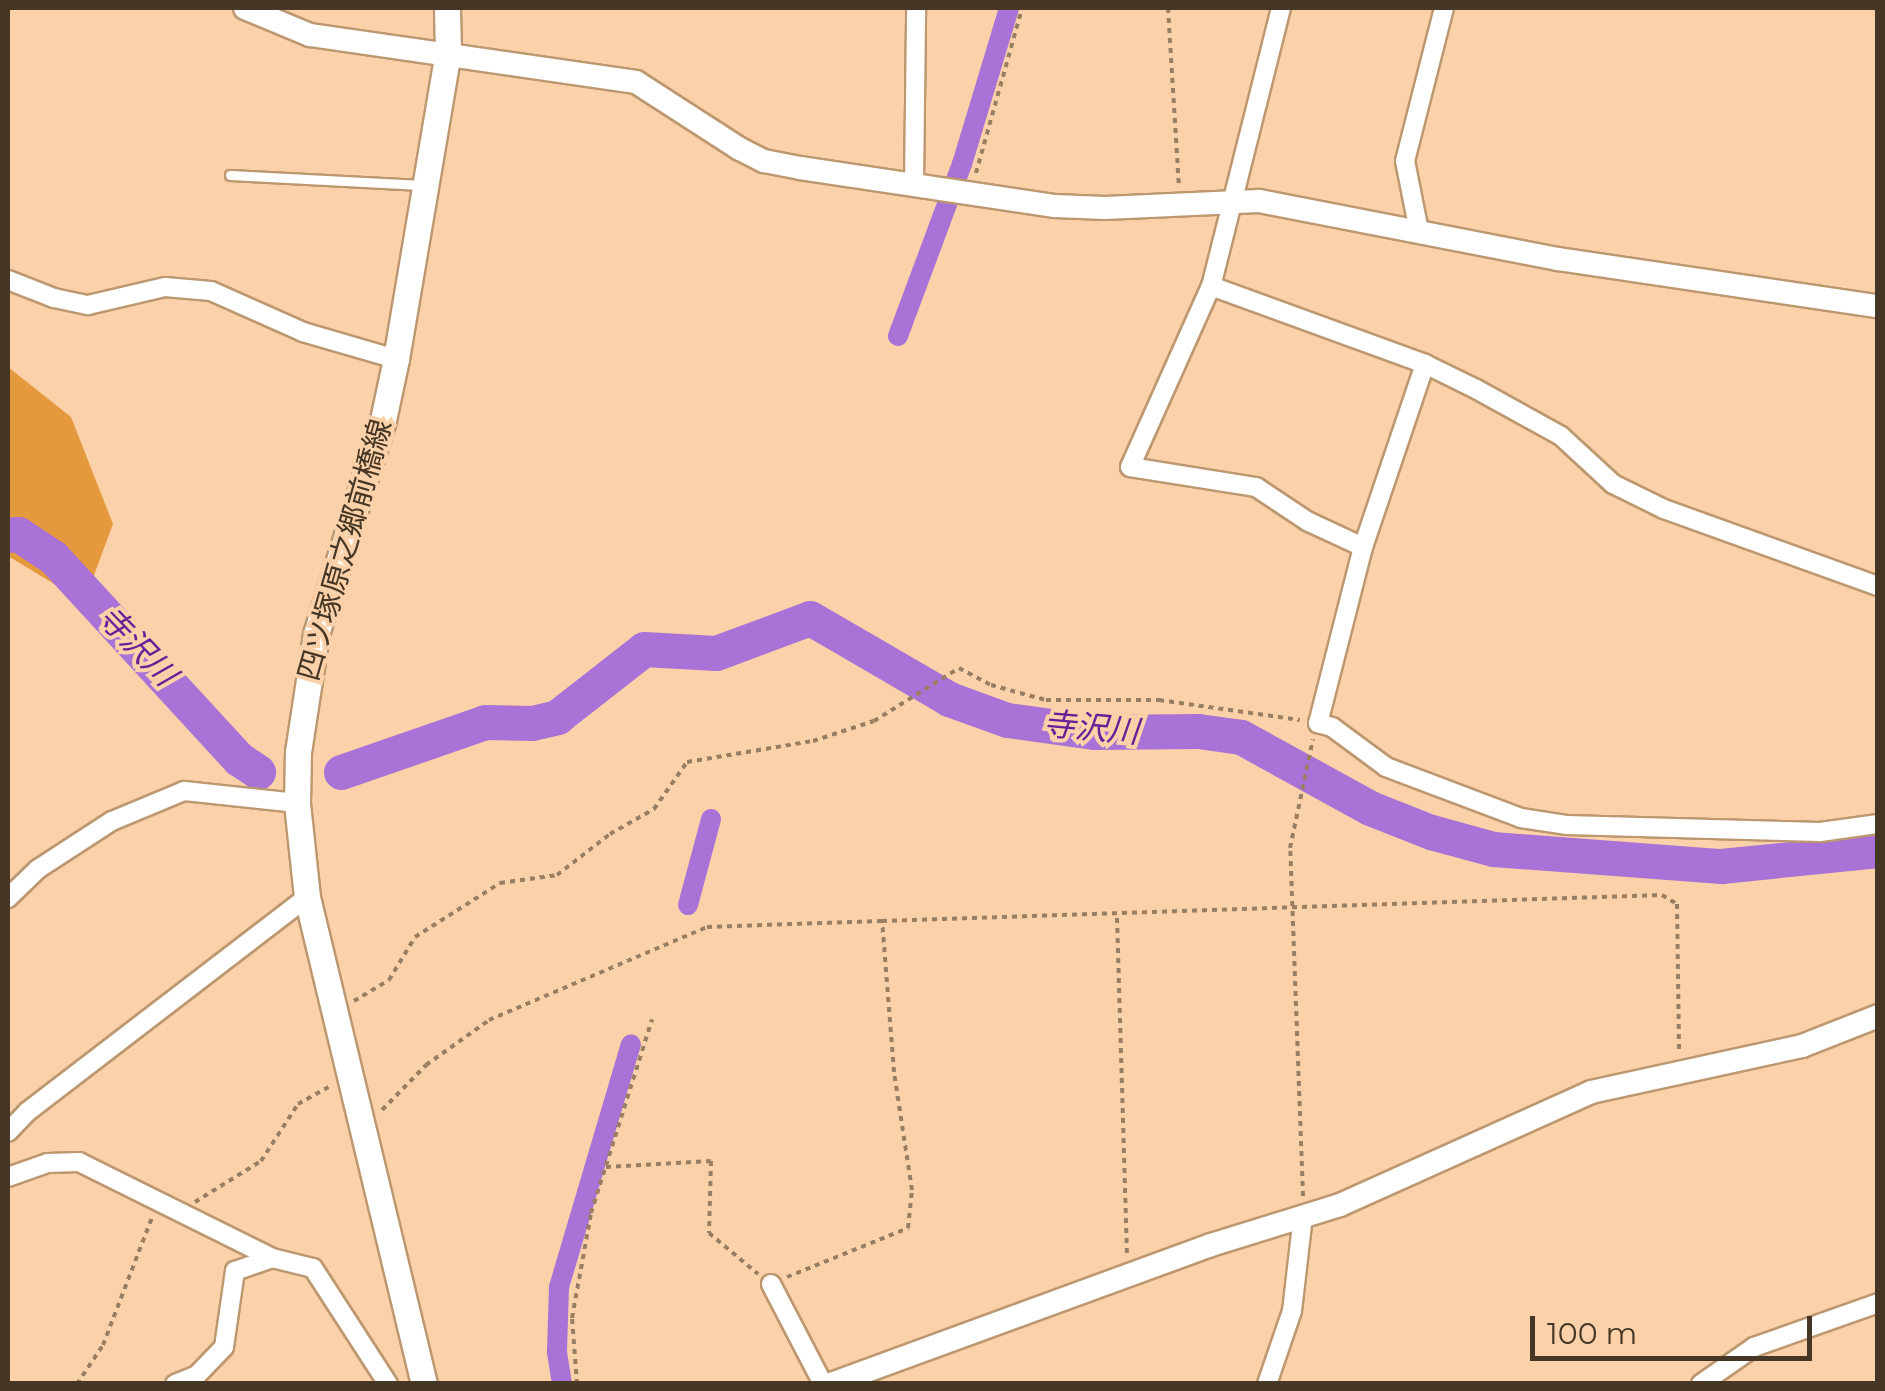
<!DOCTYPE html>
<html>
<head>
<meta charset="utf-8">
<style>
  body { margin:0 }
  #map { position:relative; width:1885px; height:1391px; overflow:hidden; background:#fad1a8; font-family:Montserrat,"Noto Sans JP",sans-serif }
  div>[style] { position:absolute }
  .green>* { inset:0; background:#e5993d }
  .canal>* { height:20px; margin:-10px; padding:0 10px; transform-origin:10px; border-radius:10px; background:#a872d7 }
  .river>* { height:35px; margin:-17.5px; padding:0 17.5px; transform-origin:17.5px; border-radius:17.5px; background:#a872d7 }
  .path>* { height:4px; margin-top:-2px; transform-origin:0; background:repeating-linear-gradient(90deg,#997e62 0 5px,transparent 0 10px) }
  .roads { filter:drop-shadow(2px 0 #bd976f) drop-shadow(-2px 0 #bd976f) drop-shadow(0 2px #bd976f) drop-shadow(0 -2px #bd976f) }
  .service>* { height:9px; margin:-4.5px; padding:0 4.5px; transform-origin:4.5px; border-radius:4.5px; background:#fff }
  .minor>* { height:18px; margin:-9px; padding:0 9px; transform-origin:9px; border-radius:9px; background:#fff }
  .tertiary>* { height:22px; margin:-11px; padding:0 11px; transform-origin:11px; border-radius:11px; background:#fff }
  .secondary>* { height:25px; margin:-12.5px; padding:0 12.5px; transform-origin:12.5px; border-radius:12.5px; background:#fff }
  span { translate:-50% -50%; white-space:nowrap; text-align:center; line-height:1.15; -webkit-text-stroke:8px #fad1a8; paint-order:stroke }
  .street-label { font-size:30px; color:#463625 }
  .water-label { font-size:32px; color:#681f97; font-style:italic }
  .frame { position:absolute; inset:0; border:10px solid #463625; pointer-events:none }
  .scale { position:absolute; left:1530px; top:1316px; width:282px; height:45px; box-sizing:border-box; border:5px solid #463625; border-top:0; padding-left:12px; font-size:30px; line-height:35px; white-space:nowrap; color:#463625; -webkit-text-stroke:8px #fad1a8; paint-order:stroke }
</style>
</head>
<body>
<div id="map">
  <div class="green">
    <i style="clip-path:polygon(8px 367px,71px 417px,113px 524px,84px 602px,8px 556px)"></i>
  </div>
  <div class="canal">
    <i style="left:898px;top:336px;width:184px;rotate:-69.6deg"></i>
    <i style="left:962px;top:164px;width:163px;rotate:-73.2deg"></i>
    <i style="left:688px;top:905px;width:89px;rotate:-75deg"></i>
    <i style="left:562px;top:1384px;width:33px;rotate:-99deg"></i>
    <i style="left:557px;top:1351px;width:64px;rotate:-88.2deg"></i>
    <i style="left:559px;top:1287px;width:253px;rotate:-73.5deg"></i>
  </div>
  <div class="river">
    <i style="left:8px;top:535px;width:10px;rotate:-6deg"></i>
    <i style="left:18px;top:534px;width:42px;rotate:33.3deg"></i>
    <i style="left:53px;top:557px;width:275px;rotate:47.4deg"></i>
    <i style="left:239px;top:759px;width:23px;rotate:34deg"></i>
    <i style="left:341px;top:772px;width:152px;rotate:-19.1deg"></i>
    <i style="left:485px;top:722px;width:47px;rotate:1.2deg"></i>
    <i style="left:532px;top:723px;width:26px;rotate:-13deg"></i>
    <i style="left:557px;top:717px;width:110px;rotate:-38deg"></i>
    <i style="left:644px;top:649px;width:72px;rotate:3.2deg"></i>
    <i style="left:716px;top:653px;width:100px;rotate:-20.4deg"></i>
    <i style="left:810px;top:618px;width:161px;rotate:30.2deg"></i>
    <i style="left:949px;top:699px;width:62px;rotate:19.9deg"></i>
    <i style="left:1007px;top:720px;width:89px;rotate:7.8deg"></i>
    <i style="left:1095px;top:732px;width:103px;rotate:-0.6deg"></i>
    <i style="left:1198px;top:731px;width:43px;rotate:7.9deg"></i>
    <i style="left:1241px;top:737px;width:147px;rotate:28.8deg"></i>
    <i style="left:1370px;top:808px;width:66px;rotate:21.5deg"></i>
    <i style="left:1431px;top:832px;width:64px;rotate:15.3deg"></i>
    <i style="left:1493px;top:849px;width:229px;rotate:4.3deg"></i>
    <i style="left:1721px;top:866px;width:158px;rotate:-5.8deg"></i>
  </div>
  <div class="path">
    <i style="left:1168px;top:8px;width:178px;rotate:86.5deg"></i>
    <i style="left:976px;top:173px;width:171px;rotate:-74.4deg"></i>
    <i style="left:1117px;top:918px;width:335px;rotate:88.3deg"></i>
    <i style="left:354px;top:1001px;width:41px;rotate:-31deg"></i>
    <i style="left:389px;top:980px;width:50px;rotate:-58.8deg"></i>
    <i style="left:415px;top:937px;width:101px;rotate:-32.4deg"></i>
    <i style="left:500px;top:883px;width:58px;rotate:-8deg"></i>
    <i style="left:557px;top:875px;width:67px;rotate:-37.7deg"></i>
    <i style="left:610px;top:834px;width:51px;rotate:-29.6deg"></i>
    <i style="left:654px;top:809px;width:57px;rotate:-54.9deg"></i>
    <i style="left:687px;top:762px;width:128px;rotate:-9.5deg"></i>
    <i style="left:813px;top:741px;width:64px;rotate:-18.2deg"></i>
    <i style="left:874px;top:721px;width:100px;rotate:-31.9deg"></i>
    <i style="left:959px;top:668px;width:36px;rotate:28deg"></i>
    <i style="left:991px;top:685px;width:57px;rotate:15.3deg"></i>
    <i style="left:1046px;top:700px;width:113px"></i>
    <i style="left:1159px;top:700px;width:142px;rotate:8.1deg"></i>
    <i style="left:382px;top:1110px;width:63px;rotate:-45.6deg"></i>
    <i style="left:426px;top:1065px;width:77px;rotate:-35.5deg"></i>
    <i style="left:489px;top:1020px;width:237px;rotate:-23.1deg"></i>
    <i style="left:707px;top:927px;width:175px;rotate:-2deg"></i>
    <i style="left:606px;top:1167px;width:105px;rotate:-3.3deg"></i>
    <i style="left:711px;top:1161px;width:72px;rotate:91.6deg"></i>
    <i style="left:709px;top:1233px;width:64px;rotate:39.9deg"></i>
    <i style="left:1303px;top:1196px;width:348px;rotate:-92.1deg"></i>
    <i style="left:1290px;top:848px;width:111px;rotate:-78.1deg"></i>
    <i style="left:195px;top:1202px;width:78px;rotate:-31.8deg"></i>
    <i style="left:261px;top:1161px;width:68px;rotate:-57deg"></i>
    <i style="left:298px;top:1104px;width:35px;rotate:-29deg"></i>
    <i style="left:787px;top:1277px;width:131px;rotate:-22deg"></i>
    <i style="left:908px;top:1228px;width:38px;rotate:-84deg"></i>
    <i style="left:912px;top:1190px;width:119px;rotate:-98.7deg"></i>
    <i style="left:894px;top:1072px;width:151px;rotate:-94.5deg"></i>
    <i style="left:882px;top:921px;width:780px;rotate:-1.91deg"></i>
    <i style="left:1662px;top:895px;width:17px;rotate:31deg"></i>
    <i style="left:1677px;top:904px;width:149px;rotate:89.2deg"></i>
    <i style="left:77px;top:1384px;width:47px;rotate:-56.3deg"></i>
    <i style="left:103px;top:1345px;width:139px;rotate:-69deg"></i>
    <i style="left:577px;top:1384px;width:66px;rotate:-94.3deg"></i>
    <i style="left:572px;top:1318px;width:107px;rotate:-79.7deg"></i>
    <i style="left:591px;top:1213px;width:203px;rotate:-72.5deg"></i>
  </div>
  <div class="roads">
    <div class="service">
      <i style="left:230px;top:175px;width:192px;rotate:3deg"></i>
    </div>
    <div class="minor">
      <i style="left:1281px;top:8px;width:287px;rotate:104.1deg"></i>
      <i style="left:1211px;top:286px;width:228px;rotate:20deg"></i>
      <i style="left:1425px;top:364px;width:57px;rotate:26.1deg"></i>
      <i style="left:1476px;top:389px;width:97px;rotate:28.9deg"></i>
      <i style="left:1561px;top:436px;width:71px;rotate:42.7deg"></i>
      <i style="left:1613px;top:484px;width:57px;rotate:26.1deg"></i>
      <i style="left:1664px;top:509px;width:227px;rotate:19.8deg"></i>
      <i style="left:914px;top:184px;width:176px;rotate:-89.3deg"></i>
      <i style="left:1419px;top:231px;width:71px;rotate:-101.3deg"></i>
      <i style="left:1405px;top:161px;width:158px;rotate:-75.7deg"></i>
      <i style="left:8px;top:280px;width:49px;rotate:21.4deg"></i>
      <i style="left:54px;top:298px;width:35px;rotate:12deg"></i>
      <i style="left:88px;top:305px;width:79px;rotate:-13.2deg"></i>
      <i style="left:165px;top:287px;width:46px;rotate:5deg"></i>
      <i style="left:211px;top:291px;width:101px;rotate:24deg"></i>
      <i style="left:303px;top:332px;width:97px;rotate:16.2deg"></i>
      <i style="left:1211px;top:286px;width:198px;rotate:114.1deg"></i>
      <i style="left:1130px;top:467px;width:128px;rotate:9deg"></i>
      <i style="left:1256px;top:487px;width:61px;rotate:33.7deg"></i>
      <i style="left:1307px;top:521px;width:62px;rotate:24.9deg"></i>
      <i style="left:1425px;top:364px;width:193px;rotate:108.7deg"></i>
      <i style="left:1363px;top:547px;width:182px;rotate:104.3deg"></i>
      <i style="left:1318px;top:723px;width:15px;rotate:16deg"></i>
      <i style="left:1332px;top:727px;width:67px;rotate:36.5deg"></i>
      <i style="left:1386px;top:767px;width:144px;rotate:20.7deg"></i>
      <i style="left:1521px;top:818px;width:47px;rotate:8.7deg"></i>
      <i style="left:1567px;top:825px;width:253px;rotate:1.6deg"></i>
      <i style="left:1820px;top:832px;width:59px;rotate:-7.9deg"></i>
      <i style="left:8px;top:898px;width:42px;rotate:-44deg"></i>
      <i style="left:38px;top:869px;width:88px;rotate:-33deg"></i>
      <i style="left:112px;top:821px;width:78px;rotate:-22.6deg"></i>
      <i style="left:184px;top:791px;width:114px;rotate:6.1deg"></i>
      <i style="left:8px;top:1132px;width:28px;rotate:-46deg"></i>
      <i style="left:27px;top:1112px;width:353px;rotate:-37.5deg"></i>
      <i style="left:8px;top:1177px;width:42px;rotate:-19.3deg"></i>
      <i style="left:48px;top:1163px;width:31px;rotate:-2deg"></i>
      <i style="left:79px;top:1162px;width:216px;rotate:26.4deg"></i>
      <i style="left:272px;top:1258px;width:42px;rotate:13.7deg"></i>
      <i style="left:313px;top:1268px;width:138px;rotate:57.1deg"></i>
      <i style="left:771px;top:1284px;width:113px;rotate:62.5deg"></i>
      <i style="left:175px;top:1384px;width:24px;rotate:-22deg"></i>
      <i style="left:197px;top:1375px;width:39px;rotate:-46deg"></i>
      <i style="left:224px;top:1347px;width:77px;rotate:-81.8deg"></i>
      <i style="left:235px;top:1271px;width:39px;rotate:-19deg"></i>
      <i style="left:1267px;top:1384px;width:77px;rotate:-71.1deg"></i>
      <i style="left:1292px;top:1311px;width:96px;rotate:-83.4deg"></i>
      <i style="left:1701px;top:1384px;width:65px;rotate:-34.9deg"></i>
      <i style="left:1754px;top:1347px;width:132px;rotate:-19.5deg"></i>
    </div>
    <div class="tertiary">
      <i style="left:245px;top:8px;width:70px;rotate:22.6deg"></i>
      <i style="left:310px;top:35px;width:329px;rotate:8.2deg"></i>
      <i style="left:636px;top:82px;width:124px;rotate:32.8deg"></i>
      <i style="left:740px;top:149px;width:27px;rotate:27deg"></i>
      <i style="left:764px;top:161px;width:37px;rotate:11deg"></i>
      <i style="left:800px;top:168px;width:258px;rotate:8.5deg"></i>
      <i style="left:1055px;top:206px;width:50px;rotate:2.3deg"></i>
      <i style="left:1105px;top:208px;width:154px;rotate:-2.6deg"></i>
      <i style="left:1259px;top:201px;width:305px;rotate:11deg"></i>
      <i style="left:1558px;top:259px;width:323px;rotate:8.4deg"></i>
      <i style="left:831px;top:1384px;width:405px;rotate:-20.1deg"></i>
      <i style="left:1211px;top:1245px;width:135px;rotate:-17.2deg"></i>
      <i style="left:1340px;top:1205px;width:275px;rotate:-24.2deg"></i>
      <i style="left:1591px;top:1092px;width:216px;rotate:-12.3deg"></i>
      <i style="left:1802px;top:1046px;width:82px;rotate:-21.5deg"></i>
    </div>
    <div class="secondary">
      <i style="left:424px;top:1384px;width:501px;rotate:-103.51deg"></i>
      <i style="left:307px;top:897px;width:95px;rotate:-96.1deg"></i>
      <i style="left:297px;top:803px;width:51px;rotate:-88.9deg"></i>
      <i style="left:298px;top:752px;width:119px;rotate:-81.3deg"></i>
      <i style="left:316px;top:634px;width:224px;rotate:-72.6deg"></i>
      <i style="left:383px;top:420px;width:62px;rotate:-78deg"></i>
      <i style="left:396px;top:359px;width:310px;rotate:-80.4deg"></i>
      <i style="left:448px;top:53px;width:45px;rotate:-91.3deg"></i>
    </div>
  </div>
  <div class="street-label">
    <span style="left:345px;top:550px;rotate:-74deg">四ツ塚原之郷前橋線</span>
  </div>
  <div class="water-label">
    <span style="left:137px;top:646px;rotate:46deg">寺沢川</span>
    <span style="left:1091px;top:728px;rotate:5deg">寺沢川</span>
  </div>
  <div class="frame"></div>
  <div class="scale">100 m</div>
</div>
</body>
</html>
